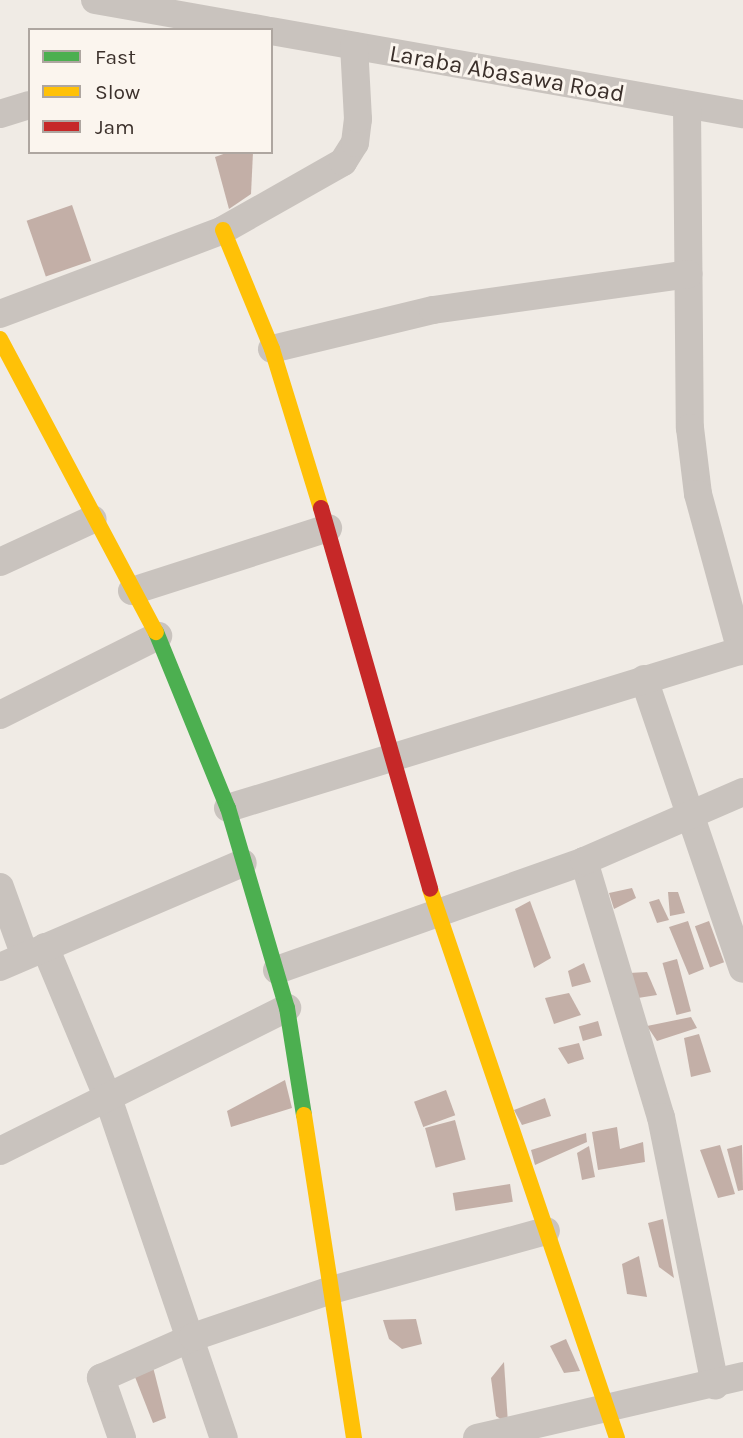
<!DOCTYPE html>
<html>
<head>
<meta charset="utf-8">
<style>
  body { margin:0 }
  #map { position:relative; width:743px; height:1438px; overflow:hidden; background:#f0ebe5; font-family:Karla,sans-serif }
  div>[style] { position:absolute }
  .building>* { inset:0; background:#c3afa7; transform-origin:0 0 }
  .street>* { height:28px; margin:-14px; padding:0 14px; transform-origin:14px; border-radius:14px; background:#c9c3be }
  .fast>* { height:16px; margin:-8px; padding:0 8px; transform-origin:8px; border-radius:8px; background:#4caf50 }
  .slow>* { height:16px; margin:-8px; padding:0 8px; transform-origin:8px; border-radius:8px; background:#ffc107 }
  .jam>* { height:16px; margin:-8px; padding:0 8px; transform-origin:8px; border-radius:8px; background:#c62828 }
  span { translate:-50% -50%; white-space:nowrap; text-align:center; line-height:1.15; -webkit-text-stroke:6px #fbf5ee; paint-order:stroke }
  .street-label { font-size:24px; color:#3b302b }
  .legend { position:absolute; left:28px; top:28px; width:245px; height:126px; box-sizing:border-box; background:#fbf5ee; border:2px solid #aea6a0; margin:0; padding:9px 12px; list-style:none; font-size:21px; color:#3b302b }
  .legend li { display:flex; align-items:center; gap:14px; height:35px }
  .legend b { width:35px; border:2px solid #aea6a0 }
</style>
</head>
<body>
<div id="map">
  <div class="building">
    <i style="clip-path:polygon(229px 152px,253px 152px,251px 194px,229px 209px,215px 157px)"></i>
    <i style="left:72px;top:205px;width:59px;height:48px;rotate:71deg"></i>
    <i style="clip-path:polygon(632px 888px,636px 898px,614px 909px,609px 893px)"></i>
    <i style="clip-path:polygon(668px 892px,678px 892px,685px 913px,670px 916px)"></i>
    <i style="clip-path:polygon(659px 899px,669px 920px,657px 923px,649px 902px)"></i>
    <i style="clip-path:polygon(530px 901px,551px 958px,534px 968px,515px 909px)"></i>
    <i style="clip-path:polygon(688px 921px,704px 969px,689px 975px,669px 927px)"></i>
    <i style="left:709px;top:921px;width:44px;height:15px;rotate:70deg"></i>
    <i style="left:677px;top:959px;width:54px;height:15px;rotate:75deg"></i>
    <i style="clip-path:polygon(584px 963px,591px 982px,572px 987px,568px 971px)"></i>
    <i style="clip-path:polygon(647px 972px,657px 995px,638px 998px,629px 973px)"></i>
    <i style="clip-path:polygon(569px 993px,581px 1015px,554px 1024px,545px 998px)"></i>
    <i style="clip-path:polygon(691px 1017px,697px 1028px,657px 1041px,647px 1026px)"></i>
    <i style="left:598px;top:1021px;width:15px;height:20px;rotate:74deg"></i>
    <i style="clip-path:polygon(699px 1034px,711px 1072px,691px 1077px,684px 1038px)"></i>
    <i style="clip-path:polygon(579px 1043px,584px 1059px,568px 1064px,558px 1048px)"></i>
    <i style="clip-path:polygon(285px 1080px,292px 1108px,231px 1127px,227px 1111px)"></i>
    <i style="left:446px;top:1090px;width:27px;height:34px;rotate:70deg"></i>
    <i style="clip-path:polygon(545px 1098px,551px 1116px,522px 1125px,514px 1110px)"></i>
    <i style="left:455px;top:1120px;width:41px;height:31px;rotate:75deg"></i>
    <i style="clip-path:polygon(617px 1127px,620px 1149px,643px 1142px,645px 1162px,598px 1170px,592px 1132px)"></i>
    <i style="clip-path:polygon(586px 1133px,587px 1142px,535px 1165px,531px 1150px)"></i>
    <i style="clip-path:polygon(720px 1145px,735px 1194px,718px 1198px,700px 1150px)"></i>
    <i style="clip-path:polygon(742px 1145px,743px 1190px,738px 1191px,727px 1149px)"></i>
    <i style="clip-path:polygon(589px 1146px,595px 1177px,582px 1180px,577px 1153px)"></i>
    <i style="left:510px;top:1184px;width:18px;height:58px;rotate:81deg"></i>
    <i style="clip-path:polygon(663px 1219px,674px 1278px,659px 1267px,648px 1223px)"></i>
    <i style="clip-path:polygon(639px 1256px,647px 1297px,627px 1294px,622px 1264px)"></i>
    <i style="clip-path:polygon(416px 1319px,422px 1344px,402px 1349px,389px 1339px,383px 1320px)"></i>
    <i style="clip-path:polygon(566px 1339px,580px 1371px,564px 1373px,550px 1346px)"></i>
    <i style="clip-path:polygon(504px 1362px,508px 1424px,496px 1416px,491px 1378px)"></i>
    <i style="clip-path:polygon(153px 1367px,166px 1418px,153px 1423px,135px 1377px)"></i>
  </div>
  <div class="street">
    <i style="left:95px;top:0;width:174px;rotate:10deg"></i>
    <i style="left:271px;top:31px;width:479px;rotate:10deg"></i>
    <i style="left:687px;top:107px;width:321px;rotate:89.5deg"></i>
    <i style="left:690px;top:428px;width:66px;rotate:83.1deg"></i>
    <i style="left:698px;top:494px;width:163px;rotate:74.7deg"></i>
    <i style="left:0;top:114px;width:31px;rotate:-17deg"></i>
    <i style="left:0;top:314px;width:238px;rotate:-20.6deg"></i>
    <i style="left:223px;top:230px;width:138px;rotate:-29.5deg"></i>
    <i style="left:343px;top:162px;width:22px;rotate:-58deg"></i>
    <i style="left:355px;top:143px;width:24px;rotate:-83deg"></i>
    <i style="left:358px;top:119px;width:73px;rotate:-93.1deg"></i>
    <i style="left:272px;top:349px;width:166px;rotate:-13.6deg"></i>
    <i style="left:433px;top:310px;width:258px;rotate:-8deg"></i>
    <i style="left:0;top:562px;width:102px;rotate:-24.8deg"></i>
    <i style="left:132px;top:591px;width:206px;rotate:-17.8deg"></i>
    <i style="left:644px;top:679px;width:306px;rotate:71.2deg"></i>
    <i style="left:0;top:715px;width:177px;rotate:-26.6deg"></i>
    <i style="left:228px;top:808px;width:539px;rotate:-17.06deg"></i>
    <i style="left:584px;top:861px;width:267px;rotate:73.3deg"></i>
    <i style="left:661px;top:1117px;width:274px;rotate:78.6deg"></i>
    <i style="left:0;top:887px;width:73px;rotate:70.1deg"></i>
    <i style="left:45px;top:947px;width:164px;rotate:67.4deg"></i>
    <i style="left:108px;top:1098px;width:359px;rotate:71.2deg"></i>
    <i style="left:0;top:967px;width:264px;rotate:-23.2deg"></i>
    <i style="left:277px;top:970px;width:326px;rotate:-19.5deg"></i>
    <i style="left:584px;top:861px;width:173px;rotate:-23.5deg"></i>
    <i style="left:0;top:1151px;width:321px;rotate:-26.5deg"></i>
    <i style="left:122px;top:1438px;width:64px;rotate:-109.3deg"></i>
    <i style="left:101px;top:1378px;width:101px;rotate:-24deg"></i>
    <i style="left:193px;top:1337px;width:143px;rotate:-18.8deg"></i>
    <i style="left:328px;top:1291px;width:226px;rotate:-15.4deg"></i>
    <i style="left:477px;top:1438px;width:273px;rotate:-13.1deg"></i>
  </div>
  <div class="fast">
    <i style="left:156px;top:632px;width:190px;rotate:67.8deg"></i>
    <i style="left:228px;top:808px;width:209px;rotate:73.6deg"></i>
    <i style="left:287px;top:1008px;width:108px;rotate:81deg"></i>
  </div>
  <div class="slow">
    <i style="left:223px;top:230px;width:129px;rotate:67.6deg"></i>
    <i style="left:272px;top:349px;width:166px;rotate:72.9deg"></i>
    <i style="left:0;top:339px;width:332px;rotate:62deg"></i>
    <i style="left:430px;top:889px;width:580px;rotate:71.19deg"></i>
    <i style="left:304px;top:1115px;width:327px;rotate:81.2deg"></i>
  </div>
  <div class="jam">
    <i style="left:321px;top:508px;width:396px;rotate:74deg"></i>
  </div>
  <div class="street-label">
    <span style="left:507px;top:74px;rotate:10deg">Laraba Abasawa Road</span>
  </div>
  <ul class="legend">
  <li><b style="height:9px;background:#4caf50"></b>Fast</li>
  <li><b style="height:9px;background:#ffc107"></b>Slow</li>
  <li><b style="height:9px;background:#c62828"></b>Jam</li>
  </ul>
</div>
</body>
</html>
